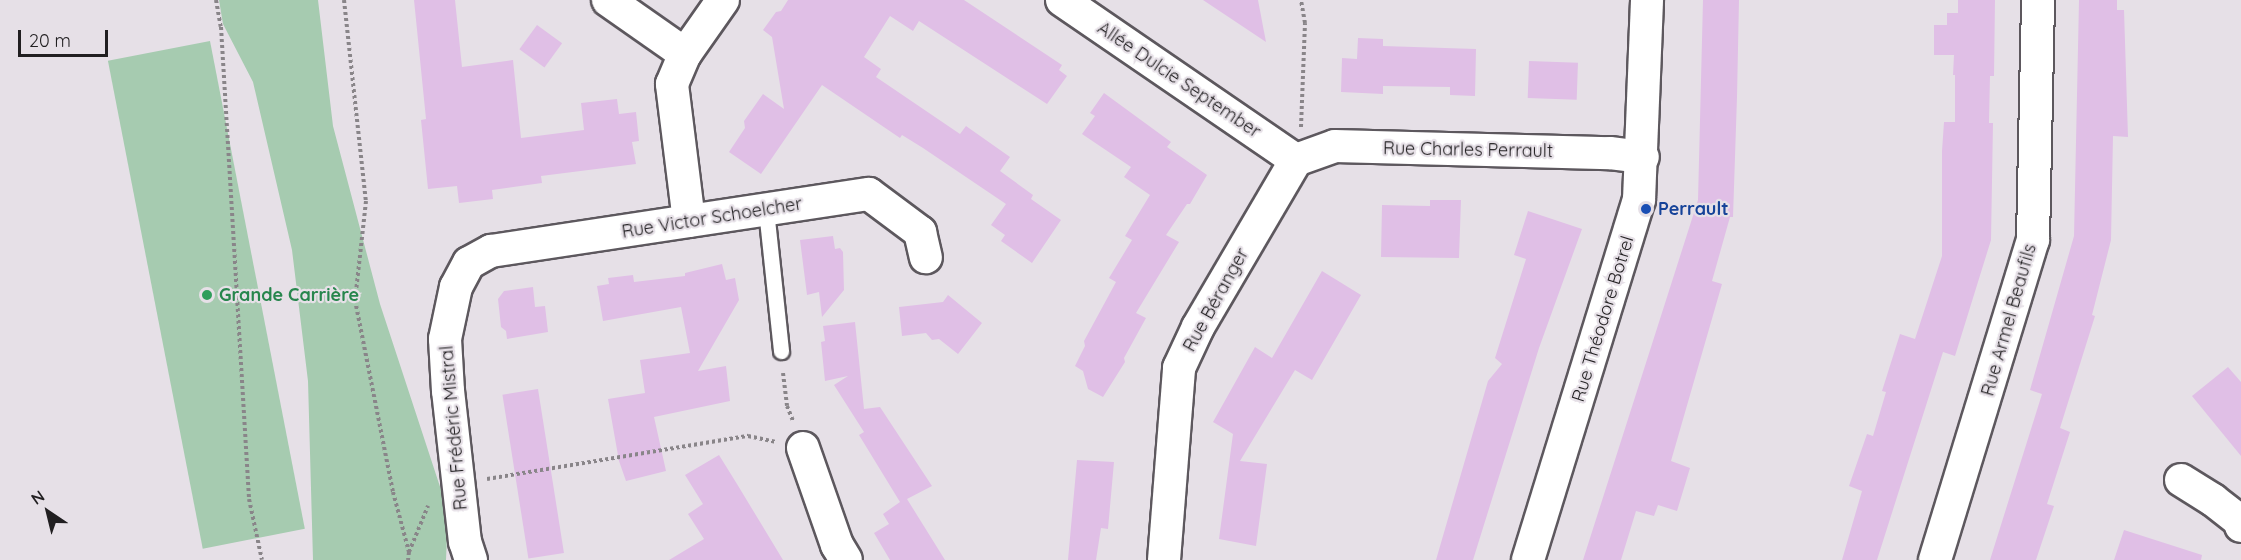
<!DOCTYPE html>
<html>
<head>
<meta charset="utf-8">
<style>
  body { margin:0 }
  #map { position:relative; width:2241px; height:560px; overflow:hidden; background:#e6e0e7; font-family:Quicksand,sans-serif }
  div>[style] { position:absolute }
  .green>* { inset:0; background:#a6cbb0; transform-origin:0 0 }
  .building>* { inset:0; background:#e0bfe6; transform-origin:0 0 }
  .path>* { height:4px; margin-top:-2px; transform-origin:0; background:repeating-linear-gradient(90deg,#898589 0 3px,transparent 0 6px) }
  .roads { filter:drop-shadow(2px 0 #5d585e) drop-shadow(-2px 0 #5d585e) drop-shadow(0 2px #5d585e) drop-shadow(0 -2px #5d585e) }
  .lane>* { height:15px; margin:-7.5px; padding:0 7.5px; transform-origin:7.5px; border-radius:7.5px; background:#fff }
  .street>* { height:32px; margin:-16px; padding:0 16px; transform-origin:16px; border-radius:16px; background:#fff }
  .dots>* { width:16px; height:16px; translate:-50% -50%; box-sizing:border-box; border:3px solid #e6e0e7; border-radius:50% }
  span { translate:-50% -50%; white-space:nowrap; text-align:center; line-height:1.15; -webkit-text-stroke:4.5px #e6e0e7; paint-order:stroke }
  .street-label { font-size:18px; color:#211f21 }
  .transit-label { font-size:18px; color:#164399; font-weight:700 }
  .left { translate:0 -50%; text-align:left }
  .leisure-label { font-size:18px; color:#27864d; font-weight:700 }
  .north { position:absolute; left:18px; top:482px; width:60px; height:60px; -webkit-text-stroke:4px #e6e0e7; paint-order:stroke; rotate:325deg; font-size:16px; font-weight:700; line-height:24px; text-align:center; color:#211f21 }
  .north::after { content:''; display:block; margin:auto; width:21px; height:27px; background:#211f21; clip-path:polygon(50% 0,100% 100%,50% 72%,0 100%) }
  .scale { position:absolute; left:18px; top:30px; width:90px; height:27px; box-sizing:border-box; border:3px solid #211f21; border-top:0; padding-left:8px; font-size:18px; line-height:21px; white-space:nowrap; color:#211f21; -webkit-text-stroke:4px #e6e0e7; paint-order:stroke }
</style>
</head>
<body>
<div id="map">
  <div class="green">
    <i style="clip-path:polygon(219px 0,318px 0,333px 126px,380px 304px,448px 511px,446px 560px,313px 560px,308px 381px,292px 250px,253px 82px,223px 24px)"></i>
    <i style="left:210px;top:41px;width:497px;height:104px;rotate:79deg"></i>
  </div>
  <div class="building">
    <i style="clip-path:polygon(414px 0,455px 0,462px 67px,513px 60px,521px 138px,584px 130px,581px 103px,617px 99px,619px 114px,636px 112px,639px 141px,632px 142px,636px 164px,541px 176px,542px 183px,492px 190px,493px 199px,459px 203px,457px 186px,428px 189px,421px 120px,426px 119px)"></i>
    <i style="clip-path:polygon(788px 0,964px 0,1062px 65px,1059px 70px,1067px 76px,1047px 104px,919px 21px,913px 31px,890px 16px,864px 57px,881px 69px,876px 77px,960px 134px,966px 126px,1010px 157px,1000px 171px,1033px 195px,1031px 199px,1061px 220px,1032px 263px,1001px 241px,1005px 235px,991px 225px,1006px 204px,923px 148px,902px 135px,900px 138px,822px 85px,761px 174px,729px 152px,745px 128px,744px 121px,763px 94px,784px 109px,772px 37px,763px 30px,776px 12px,781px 11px)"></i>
    <i style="clip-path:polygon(1203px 0,1258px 0,1266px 42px)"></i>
    <i style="clip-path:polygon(1703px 0,1739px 0,1737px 97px,1733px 217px,1730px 217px,1712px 281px,1722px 284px,1671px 461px,1690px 468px,1677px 511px,1658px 505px,1654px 516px,1636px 511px,1621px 560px,1583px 560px,1698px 200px)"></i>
    <i style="clip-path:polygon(1958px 0,1995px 0,1994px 76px,1990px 76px,1989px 123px,1993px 123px,1991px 240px,1955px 356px,1943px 352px,1877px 560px,1842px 560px,1862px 491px,1849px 486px,1867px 434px,1873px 436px,1886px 392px,1882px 391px,1900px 334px,1915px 339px,1942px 256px,1942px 151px,1944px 122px,1955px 122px,1955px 75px,1953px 75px,1954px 55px,1934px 55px,1934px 25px,1947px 25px,1947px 13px,1958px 13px)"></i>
    <i style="clip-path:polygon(2079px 0,2117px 0,2117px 10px,2124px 10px,2128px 137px,2113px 136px,2111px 240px,2092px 315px,2095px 316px,2060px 428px,2070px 432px,2047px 504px,2054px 506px,2036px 560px,1990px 560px,2042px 394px,2030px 390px,2074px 236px)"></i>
    <i style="left:537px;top:25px;width:31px;height:30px;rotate:36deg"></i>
    <i style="clip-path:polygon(1358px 38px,1383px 39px,1383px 46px,1476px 49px,1475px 96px,1450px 95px,1450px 87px,1383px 86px,1383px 94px,1341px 92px,1342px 58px,1357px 59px)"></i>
    <i style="left:1529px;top:61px;width:49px;height:37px;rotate:2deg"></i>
    <i style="clip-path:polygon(1104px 93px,1171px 142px,1167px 147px,1207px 175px,1190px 204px,1187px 204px,1166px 235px,1179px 242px,1136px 313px,1146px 318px,1124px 358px,1125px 362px,1103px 397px,1088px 389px,1083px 371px,1075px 366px,1085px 346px,1084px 341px,1116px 282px,1109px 278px,1132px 240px,1125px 236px,1150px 195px,1124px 177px,1131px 167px,1082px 134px,1095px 116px,1090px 113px)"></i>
    <i style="clip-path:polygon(1430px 200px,1461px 200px,1459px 258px,1381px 257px,1382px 205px,1430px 206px)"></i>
    <i style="clip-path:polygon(1528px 211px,1582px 229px,1539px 348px,1473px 560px,1436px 560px,1488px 381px,1502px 364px,1495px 358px,1526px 259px,1514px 255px)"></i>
    <i style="clip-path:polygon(833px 236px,835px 249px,840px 248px,843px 252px,844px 290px,822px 317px,819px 292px,807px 295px,800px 240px)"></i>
    <i style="clip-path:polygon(722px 264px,726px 280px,735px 278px,739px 300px,698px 371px,726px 366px,730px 401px,654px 417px,666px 471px,626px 481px,619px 461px,608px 399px,645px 393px,640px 360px,690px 353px,681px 307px,603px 321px,597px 286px,609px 284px,608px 278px,633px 275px,634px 282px,685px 276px,685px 273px)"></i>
    <i style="clip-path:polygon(1322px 271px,1361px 295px,1312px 380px,1295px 370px,1240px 461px,1267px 464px,1256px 546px,1219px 539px,1233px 434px,1213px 422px,1255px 347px,1272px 358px)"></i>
    <i style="clip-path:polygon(533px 287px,535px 307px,545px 306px,548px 332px,507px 339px,506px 331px,501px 327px,498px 299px,504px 291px)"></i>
    <i style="clip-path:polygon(948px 295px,982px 323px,958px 354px,939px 339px,932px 340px,926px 333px,902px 336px,899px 307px,943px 302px)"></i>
    <i style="clip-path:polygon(855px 322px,864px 409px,880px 407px,932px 486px,907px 499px,945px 560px,890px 560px,874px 533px,889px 524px,883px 514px,900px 502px,859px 435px,864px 432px,834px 385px,848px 376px,825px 381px,821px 342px,825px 341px,823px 326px)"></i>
    <i style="clip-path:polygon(2228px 367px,2241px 382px,2241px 456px,2192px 396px)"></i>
    <i style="left:538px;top:389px;width:166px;height:36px;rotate:81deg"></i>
    <i style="clip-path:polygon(719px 455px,737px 484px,783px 560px,669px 560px,704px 539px,688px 514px,703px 504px,685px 475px)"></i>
    <i style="clip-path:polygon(1077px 460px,1114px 462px,1108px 529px,1101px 528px,1096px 560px,1068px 560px)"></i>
    <i style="clip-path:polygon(2124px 530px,2202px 555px,2201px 560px,2114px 560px)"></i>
  </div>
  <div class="path">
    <i style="left:216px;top:0;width:27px;rotate:80deg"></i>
    <i style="left:221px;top:27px;width:473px;rotate:86.6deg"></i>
    <i style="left:249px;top:499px;width:62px;rotate:78deg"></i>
    <i style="left:344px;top:0;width:202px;rotate:83.8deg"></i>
    <i style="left:366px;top:201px;width:100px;rotate:96.3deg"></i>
    <i style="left:355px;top:300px;width:196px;rotate:78.8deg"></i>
    <i style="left:393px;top:492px;width:62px;rotate:75.1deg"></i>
    <i style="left:409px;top:552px;width:8px;rotate:97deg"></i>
    <i style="left:1301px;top:127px;width:104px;rotate:-87.8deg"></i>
    <i style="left:1305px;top:23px;width:23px;rotate:-100deg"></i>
    <i style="left:783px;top:373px;width:33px;rotate:83deg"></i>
    <i style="left:787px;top:406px;width:16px;rotate:68deg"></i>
    <i style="left:487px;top:479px;width:265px;rotate:-9.4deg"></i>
    <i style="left:748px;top:436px;width:29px;rotate:12deg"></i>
    <i style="left:409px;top:552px;width:50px;rotate:-67.6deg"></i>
  </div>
  <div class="roads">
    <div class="lane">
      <i style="left:766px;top:210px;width:142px;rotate:83.9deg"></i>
    </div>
    <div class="street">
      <i style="left:608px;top:0;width:94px;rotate:35deg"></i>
      <i style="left:1062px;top:0;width:283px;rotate:34.4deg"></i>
      <i style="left:1296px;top:160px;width:41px;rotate:-19.7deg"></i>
      <i style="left:1335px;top:146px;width:275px;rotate:1.5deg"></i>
      <i style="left:1610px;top:153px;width:33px;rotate:7deg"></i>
      <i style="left:689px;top:221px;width:138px;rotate:-97.1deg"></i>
      <i style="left:672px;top:84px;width:33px;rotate:-67deg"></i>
      <i style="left:685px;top:54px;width:66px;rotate:-54.9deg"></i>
      <i style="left:803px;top:448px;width:103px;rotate:70.7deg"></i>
      <i style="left:837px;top:545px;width:17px;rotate:59deg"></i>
      <i style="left:2181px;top:480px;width:38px;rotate:32deg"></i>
      <i style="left:2213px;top:500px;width:34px;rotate:38deg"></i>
      <i style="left:2240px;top:521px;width:5px;rotate:79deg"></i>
      <i style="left:471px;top:560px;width:19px;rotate:-108deg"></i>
      <i style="left:465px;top:542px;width:152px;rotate:-96.4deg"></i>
      <i style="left:448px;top:391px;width:52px;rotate:-93.3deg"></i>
      <i style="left:445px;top:339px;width:53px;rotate:-78.1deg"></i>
      <i style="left:456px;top:287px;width:27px;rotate:-62deg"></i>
      <i style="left:469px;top:263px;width:25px;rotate:-29deg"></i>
      <i style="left:491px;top:251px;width:382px;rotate:-8.6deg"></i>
      <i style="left:869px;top:194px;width:64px;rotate:36.7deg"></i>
      <i style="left:920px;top:232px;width:26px;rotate:77deg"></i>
      <i style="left:1164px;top:560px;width:193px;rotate:-85.5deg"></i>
      <i style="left:1179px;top:368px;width:45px;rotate:-65.1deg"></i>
      <i style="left:1198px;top:327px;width:194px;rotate:-59.6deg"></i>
      <i style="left:1528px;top:560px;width:377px;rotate:-72.9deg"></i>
      <i style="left:1639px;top:200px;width:200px;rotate:-87.7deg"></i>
      <i style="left:1935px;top:560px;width:335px;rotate:-73deg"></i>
      <i style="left:2033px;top:240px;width:240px;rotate:-88.8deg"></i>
    </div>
  </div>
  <div class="dots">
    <i style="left:1646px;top:209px;background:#1a4fb4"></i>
    <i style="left:207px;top:295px;background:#2e9e5b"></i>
  </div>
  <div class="street-label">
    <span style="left:1179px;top:80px;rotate:34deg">Allée Dulcie September</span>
    <span style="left:1468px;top:150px;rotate:1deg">Rue Charles Perrault</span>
    <span style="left:712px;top:218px;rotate:-9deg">Rue Victor Schoelcher</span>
    <span style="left:1216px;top:300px;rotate:-61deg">Rue Béranger</span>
    <span style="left:1603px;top:319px;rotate:-73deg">Rue Théodore Botrel</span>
    <span style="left:2009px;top:320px;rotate:-74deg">Rue Armel Beaufils</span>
    <span style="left:454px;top:428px;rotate:-95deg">Rue Frédéric Mistral</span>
  </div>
  <div class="transit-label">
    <span class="left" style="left:1658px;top:209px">Perrault</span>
  </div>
  <div class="leisure-label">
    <span class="left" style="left:219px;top:295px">Grande Carrière</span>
  </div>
  <div class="north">N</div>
  <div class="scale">20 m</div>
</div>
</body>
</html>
